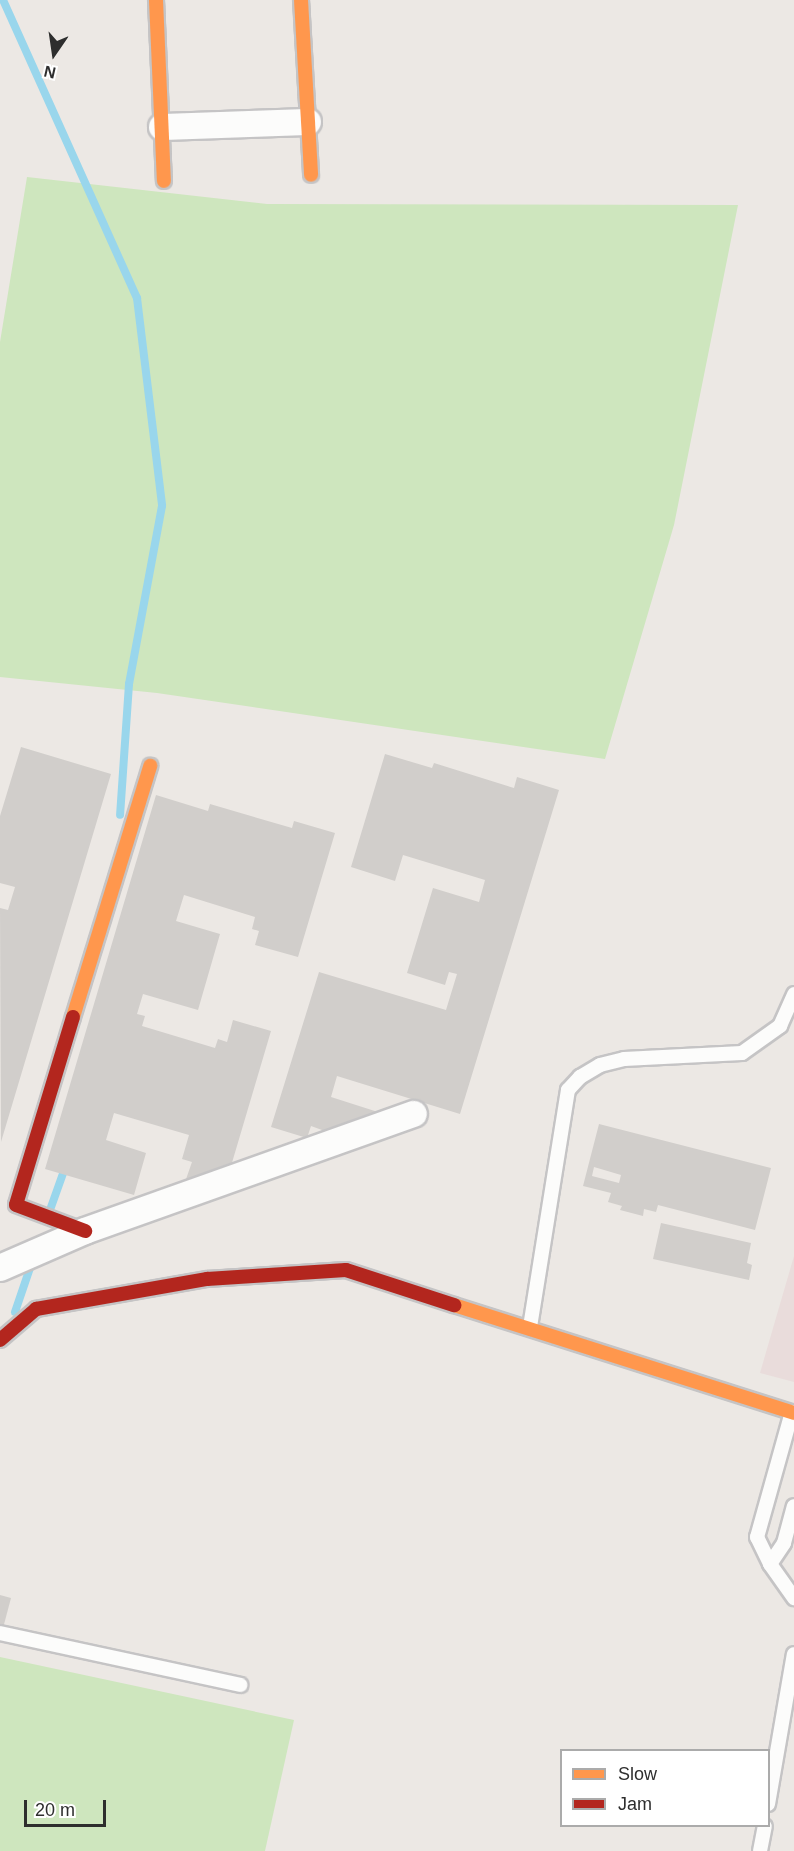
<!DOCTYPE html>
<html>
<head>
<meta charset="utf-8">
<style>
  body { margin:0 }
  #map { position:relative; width:794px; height:1851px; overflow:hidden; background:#ece8e4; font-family:Arial,sans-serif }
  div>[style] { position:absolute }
  .medical>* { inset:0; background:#e9dcdb }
  .green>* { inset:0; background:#cee6be }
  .stream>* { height:8px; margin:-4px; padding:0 4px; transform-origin:4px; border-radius:4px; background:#99d6ec }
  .building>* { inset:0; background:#d1cecb }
  .roads { filter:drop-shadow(2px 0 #c5c4c5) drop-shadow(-2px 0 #c5c4c5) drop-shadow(0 2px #c5c4c5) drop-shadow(0 -2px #c5c4c5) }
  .lane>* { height:14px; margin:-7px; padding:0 7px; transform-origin:7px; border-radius:7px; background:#fcfcfb }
  .street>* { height:26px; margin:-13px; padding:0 13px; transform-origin:13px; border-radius:13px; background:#fcfcfb }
  .slow>* { height:14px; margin:-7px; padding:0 7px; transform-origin:7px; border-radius:7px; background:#ff974d }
  .jam>* { height:14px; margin:-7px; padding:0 7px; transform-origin:7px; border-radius:7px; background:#b3261e }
  span { translate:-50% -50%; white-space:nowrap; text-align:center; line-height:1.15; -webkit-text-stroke:6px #fff; paint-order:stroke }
  .legend { position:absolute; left:560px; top:1749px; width:210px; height:78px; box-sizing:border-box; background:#fff; border:2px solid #ababab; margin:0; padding:8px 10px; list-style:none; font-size:18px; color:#2e2e2e }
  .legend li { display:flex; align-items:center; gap:12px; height:30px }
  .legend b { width:30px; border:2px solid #ababab }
  .north { position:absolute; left:24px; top:24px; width:60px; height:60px; -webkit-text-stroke:4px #fff; paint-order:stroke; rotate:193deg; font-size:16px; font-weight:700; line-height:24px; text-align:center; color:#2e2e2e }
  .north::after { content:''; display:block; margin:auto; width:21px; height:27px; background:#2e2e2e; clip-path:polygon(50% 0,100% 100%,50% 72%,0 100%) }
  .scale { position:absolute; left:24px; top:1800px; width:82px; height:27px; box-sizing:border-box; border:3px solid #2e2e2e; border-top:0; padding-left:8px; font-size:18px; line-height:21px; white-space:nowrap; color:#2e2e2e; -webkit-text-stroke:4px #fff; paint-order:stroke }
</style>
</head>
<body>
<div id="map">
  <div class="medical">
    <i style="clip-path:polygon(794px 1256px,794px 1382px,760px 1373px)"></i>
  </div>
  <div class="green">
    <i style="clip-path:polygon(27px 177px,267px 204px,738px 205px,674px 525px,605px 759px,157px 693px,0 677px,0 342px)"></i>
    <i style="clip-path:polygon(0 1657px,294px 1720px,265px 1851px,0 1851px)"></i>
  </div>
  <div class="stream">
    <i style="left:3px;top:0;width:327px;rotate:65.8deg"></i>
    <i style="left:137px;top:298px;width:209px;rotate:83.1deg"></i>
    <i style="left:162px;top:506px;width:181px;rotate:100.5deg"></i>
    <i style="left:129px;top:684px;width:131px;rotate:93.9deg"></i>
    <i style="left:50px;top:1210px;width:48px;rotate:-70.4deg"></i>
    <i style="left:15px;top:1312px;width:56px;rotate:-71.2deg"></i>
  </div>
  <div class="building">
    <i style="clip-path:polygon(21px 747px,111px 774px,1px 1142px,0 908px,8px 910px,15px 887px,0 883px,0 816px)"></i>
    <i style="clip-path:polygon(385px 754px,432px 768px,434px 763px,514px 788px,517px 777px,559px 790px,460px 1114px,337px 1076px,331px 1097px,381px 1113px,320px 1137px,322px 1130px,311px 1126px,307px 1138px,271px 1127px,319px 972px,446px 1010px,457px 974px,449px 972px,445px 985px,407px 973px,433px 888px,479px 902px,485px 880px,403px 855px,395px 881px,351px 867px)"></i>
    <i style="clip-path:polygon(156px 795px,208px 811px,210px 804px,292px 828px,294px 821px,335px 833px,298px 957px,255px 945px,259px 931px,252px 929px,255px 917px,184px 895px,176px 921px,220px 934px,198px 1010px,143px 994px,137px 1014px,145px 1016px,142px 1026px,215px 1048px,218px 1039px,227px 1042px,233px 1020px,271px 1031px,223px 1193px,185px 1182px,192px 1162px,182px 1159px,189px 1135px,114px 1113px,106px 1140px,146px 1153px,134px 1195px,45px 1169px)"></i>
    <i style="clip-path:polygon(evenodd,599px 1124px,771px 1168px,755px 1230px,658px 1205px,656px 1212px,644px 1209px,643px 1216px,620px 1210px,622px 1206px,608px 1202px,611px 1193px,583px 1186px,599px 1124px,594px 1167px,621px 1175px,619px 1183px,592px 1176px,594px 1167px)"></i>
    <i style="clip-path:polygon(661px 1223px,751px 1243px,747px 1263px,752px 1265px,749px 1280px,653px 1259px)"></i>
    <i style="clip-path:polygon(0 1595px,11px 1598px,2px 1632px,0 1632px)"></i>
  </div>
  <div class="roads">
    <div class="lane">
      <i style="left:530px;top:1327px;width:240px;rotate:-80.9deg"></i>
      <i style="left:568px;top:1090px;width:18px;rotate:-47deg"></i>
      <i style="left:580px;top:1077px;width:23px;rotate:-31deg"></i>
      <i style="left:600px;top:1065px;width:25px;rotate:-14deg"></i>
      <i style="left:624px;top:1059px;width:118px;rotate:-2.9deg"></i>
      <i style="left:742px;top:1053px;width:47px;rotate:-35.4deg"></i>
      <i style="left:780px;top:1026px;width:35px;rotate:-66deg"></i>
      <i style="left:792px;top:1412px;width:130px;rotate:105.6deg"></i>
      <i style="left:757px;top:1537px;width:30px;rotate:64deg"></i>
      <i style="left:770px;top:1564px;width:42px;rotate:54.8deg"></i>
      <i style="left:770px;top:1564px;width:25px;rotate:-56deg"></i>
      <i style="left:784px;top:1543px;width:38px;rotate:-75deg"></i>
      <i style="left:0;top:1633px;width:246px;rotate:12.2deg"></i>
      <i style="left:768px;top:1804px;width:152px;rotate:-80.2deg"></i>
      <i style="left:760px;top:1851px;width:25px;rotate:-79deg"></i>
    </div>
    <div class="street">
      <i style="left:162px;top:127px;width:146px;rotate:-2deg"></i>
      <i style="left:0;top:1268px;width:93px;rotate:-23.5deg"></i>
      <i style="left:85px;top:1231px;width:349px;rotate:-19.6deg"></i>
    </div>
    <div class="slow">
      <i style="left:156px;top:0;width:181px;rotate:87.5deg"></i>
      <i style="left:301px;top:0;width:175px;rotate:86.7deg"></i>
      <i style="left:73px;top:1017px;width:263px;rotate:-72.9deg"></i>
      <i style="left:454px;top:1305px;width:357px;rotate:17.6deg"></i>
    </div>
    <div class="jam">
      <i style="left:73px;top:1017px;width:196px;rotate:106.9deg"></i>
      <i style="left:16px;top:1205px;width:74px;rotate:20.6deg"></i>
      <i style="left:0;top:1340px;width:48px;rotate:-40.7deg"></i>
      <i style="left:36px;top:1309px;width:174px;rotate:-10deg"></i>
      <i style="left:207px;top:1279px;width:139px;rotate:-3.7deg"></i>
      <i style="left:346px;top:1270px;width:114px;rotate:18deg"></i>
    </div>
  </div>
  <ul class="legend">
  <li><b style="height:8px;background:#ff974d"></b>Slow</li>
  <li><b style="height:8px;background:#b3261e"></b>Jam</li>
  </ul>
  <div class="north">N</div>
  <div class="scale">20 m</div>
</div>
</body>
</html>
